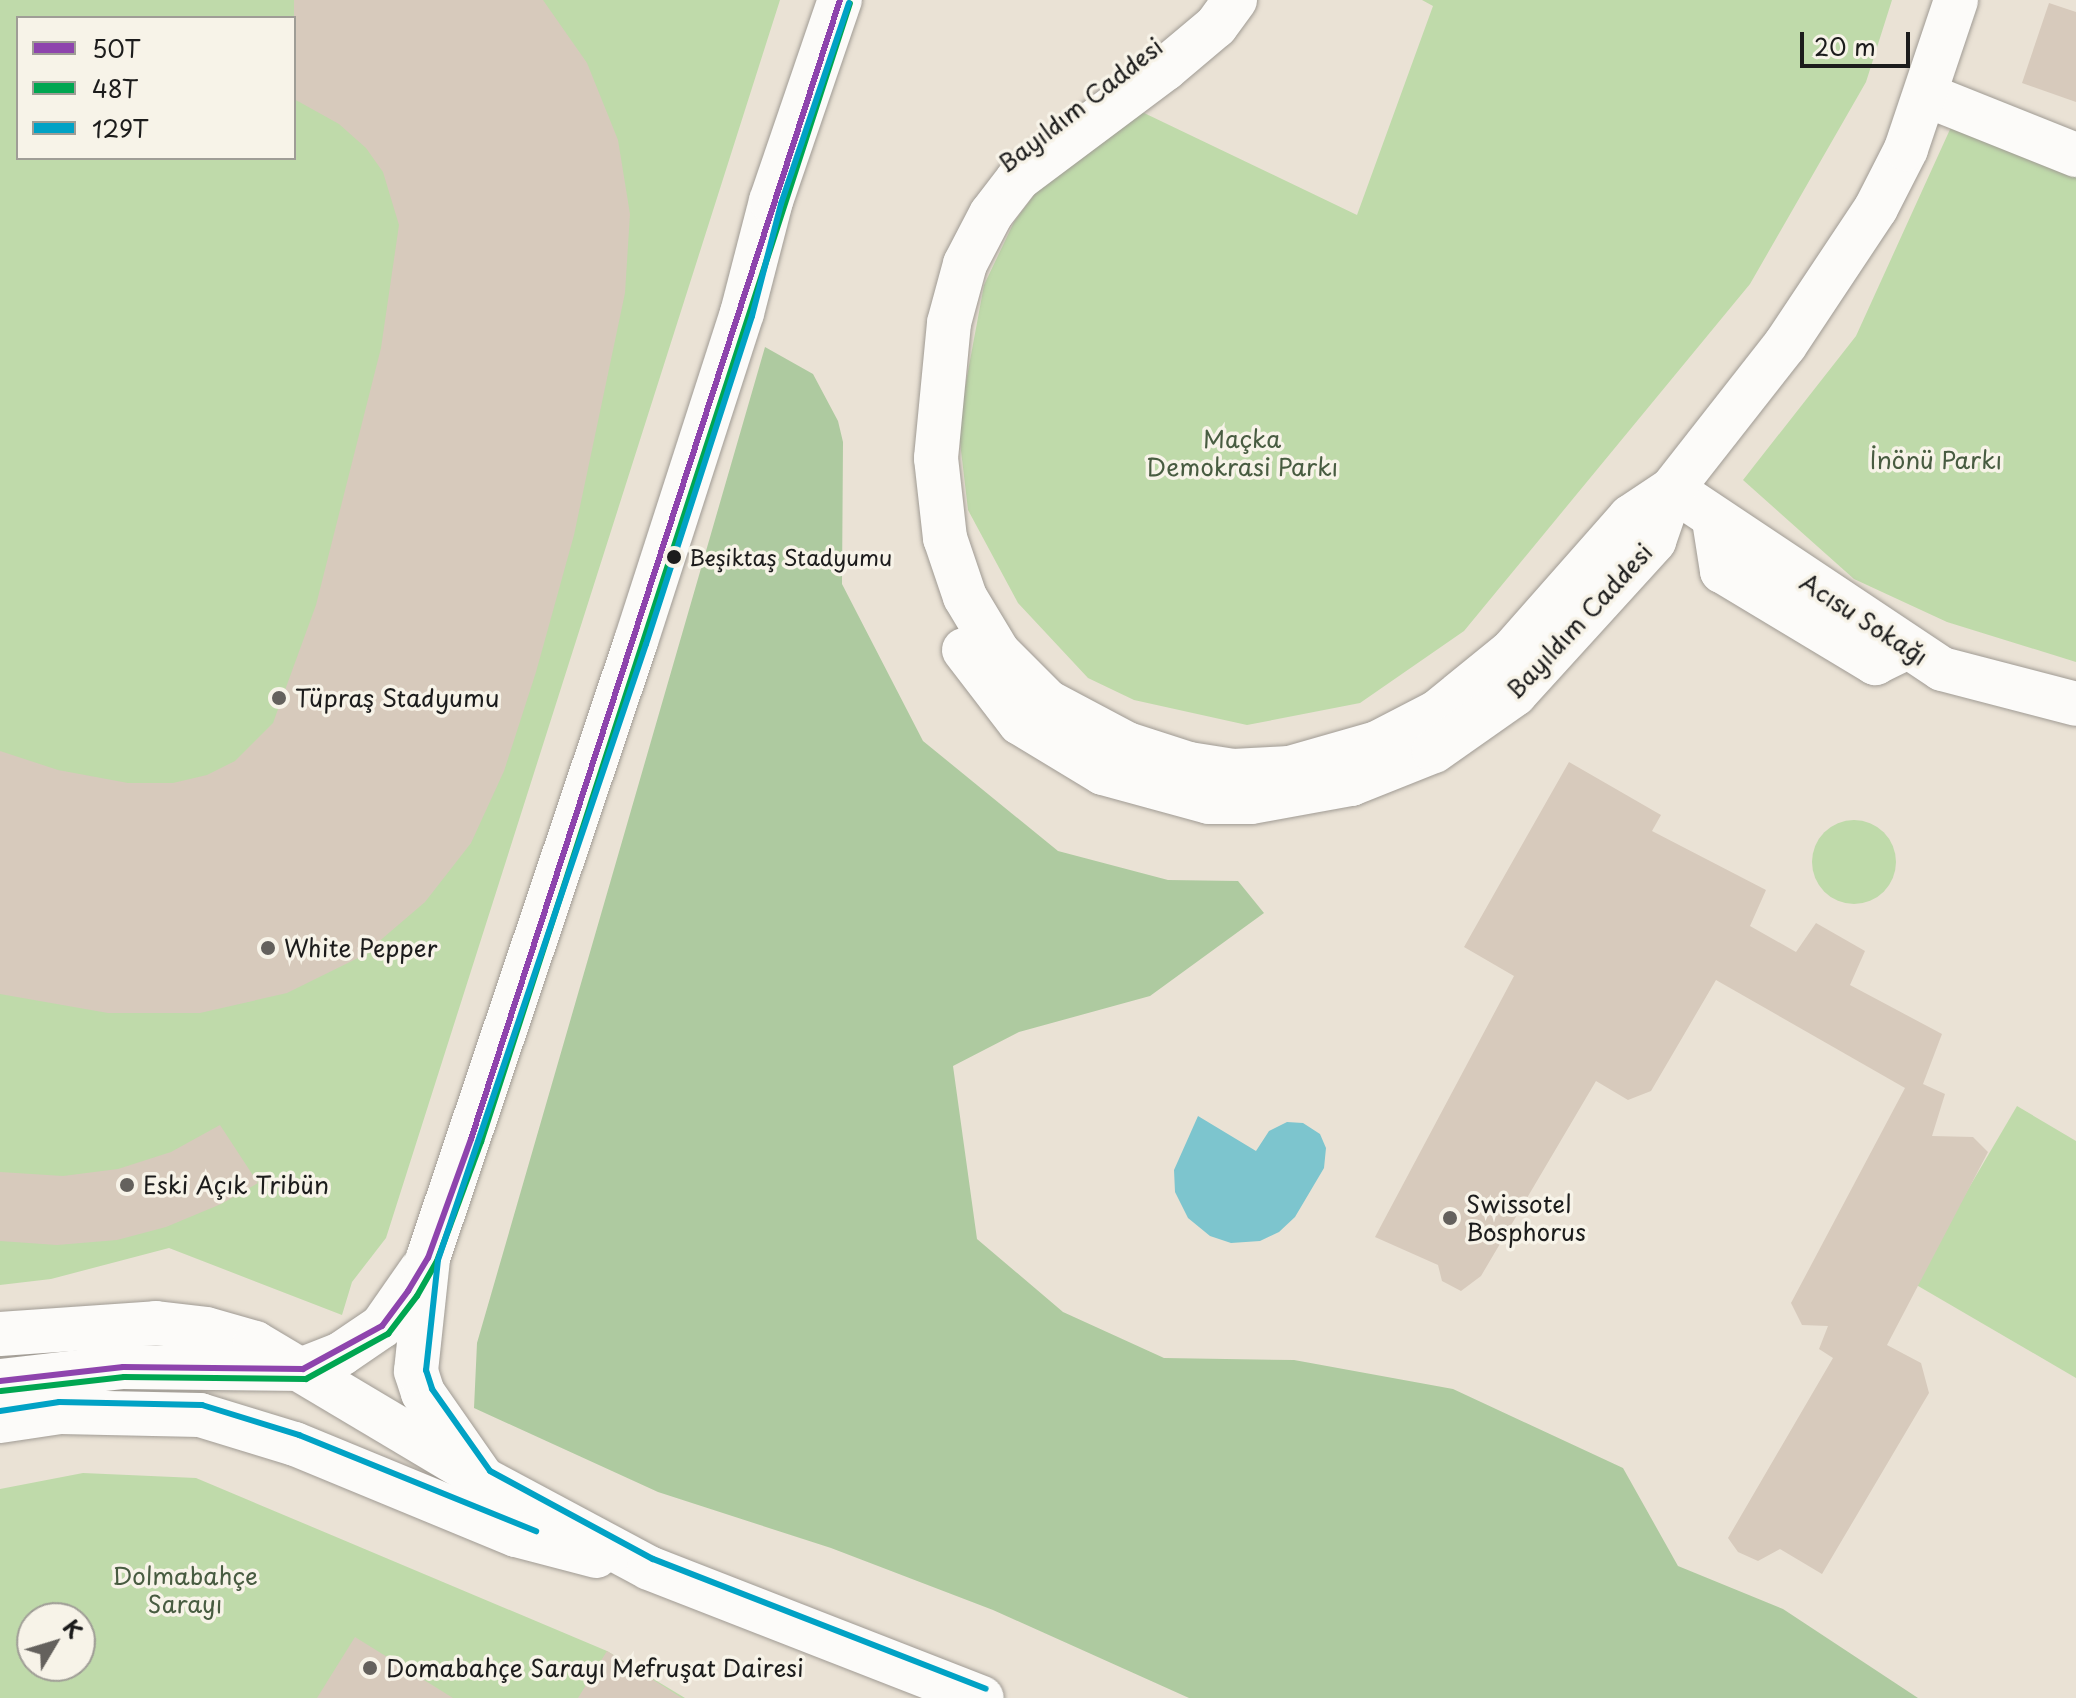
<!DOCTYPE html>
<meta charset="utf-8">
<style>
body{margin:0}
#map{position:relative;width:2076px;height:1698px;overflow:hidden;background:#eae2d5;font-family:"Playpen Sans",sans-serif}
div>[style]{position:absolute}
.green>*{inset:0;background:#bfdaaa}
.round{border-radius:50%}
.forest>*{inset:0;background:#aecaa0}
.water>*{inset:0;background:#7dc5ce}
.building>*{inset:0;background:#d7cabc}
.roads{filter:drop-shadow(0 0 2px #a09b94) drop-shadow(0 0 2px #a09b94)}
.minor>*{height:44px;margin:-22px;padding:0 22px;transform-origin:22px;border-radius:22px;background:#fcfbf9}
.major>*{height:44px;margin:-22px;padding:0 22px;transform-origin:22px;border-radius:22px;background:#fcfbf9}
.bus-1>*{height:6px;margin:-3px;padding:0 3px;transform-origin:3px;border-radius:3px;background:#8e44ad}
.bus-2>*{height:6px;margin:-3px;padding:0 3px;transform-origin:3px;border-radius:3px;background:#00a651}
.bus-3>*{height:6px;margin:-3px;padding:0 3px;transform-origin:3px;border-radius:3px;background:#01a2c5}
.dots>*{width:22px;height:22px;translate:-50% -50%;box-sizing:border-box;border:4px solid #f7f3e8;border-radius:50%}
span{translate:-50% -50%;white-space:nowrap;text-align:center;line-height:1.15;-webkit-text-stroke:7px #f7f3e8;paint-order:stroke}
.bus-label{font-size:22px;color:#1c1c1c}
.left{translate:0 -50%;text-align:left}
.street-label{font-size:24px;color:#1c1c1c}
.park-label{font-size:24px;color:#485c41}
.poi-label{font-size:24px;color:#1c1c1c}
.legend{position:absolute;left:16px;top:16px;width:280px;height:144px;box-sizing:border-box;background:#f7f3e8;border:2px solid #9f9d96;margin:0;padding:10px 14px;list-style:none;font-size:24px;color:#1c1c1c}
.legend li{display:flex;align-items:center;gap:16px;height:40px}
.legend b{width:40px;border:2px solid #9f9d96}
.north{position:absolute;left:16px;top:1602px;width:80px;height:80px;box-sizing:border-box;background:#f7f3e8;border:2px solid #9f9d96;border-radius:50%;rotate:52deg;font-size:22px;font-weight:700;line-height:32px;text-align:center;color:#1c1c1c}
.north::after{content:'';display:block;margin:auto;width:28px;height:36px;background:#64615d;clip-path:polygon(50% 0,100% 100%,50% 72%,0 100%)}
.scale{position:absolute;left:1800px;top:32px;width:110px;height:36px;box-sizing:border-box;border:4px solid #1c1c1c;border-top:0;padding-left:10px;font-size:24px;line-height:28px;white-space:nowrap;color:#1c1c1c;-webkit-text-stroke:6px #f7f3e8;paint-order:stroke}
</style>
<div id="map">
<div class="green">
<i style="clip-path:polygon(evenodd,0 0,780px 0,386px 1238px,352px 1282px,342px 1315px,169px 1248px,51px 1279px,0 1285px,0 0,18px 18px,294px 18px,294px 158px,18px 158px,18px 18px)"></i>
<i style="clip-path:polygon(1422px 0,1892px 0,1866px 82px,1750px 284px,1464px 631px,1360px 703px,1247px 725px,1134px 700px,1088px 678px,1018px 603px,968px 510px,958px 425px,984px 285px,1014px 222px,1052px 171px,1142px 112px,1357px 215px,1433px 6px)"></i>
<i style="clip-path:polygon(1952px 125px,2076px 174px,2076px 662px,1947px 622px,1854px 579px,1743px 480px,1856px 336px)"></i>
<i class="round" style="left:1812px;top:820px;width:84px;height:84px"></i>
<i style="clip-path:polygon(2017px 1106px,2076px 1141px,2076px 1378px,1913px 1283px)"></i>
<i style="clip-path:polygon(evenodd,83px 1473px,196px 1478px,607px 1651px,685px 1698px,0 1698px,0 1489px,83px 1473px,32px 1618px,80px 1618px,80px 1666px,32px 1666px,32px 1618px)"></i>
</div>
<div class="forest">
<i style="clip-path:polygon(765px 347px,813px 374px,838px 421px,843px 442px,842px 584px,923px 741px,1058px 851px,1168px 880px,1238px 881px,1264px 913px,1150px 996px,1019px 1032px,953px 1066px,977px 1239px,1063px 1312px,1164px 1358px,1294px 1360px,1453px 1389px,1623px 1468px,1678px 1566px,1783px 1609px,1918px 1698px,1189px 1698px,993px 1610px,831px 1548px,658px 1492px,474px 1408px,477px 1343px)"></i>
</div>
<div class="water">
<i style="clip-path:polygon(1198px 1116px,1256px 1151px,1269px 1131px,1287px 1122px,1303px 1123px,1320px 1134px,1326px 1148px,1324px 1168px,1295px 1217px,1279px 1232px,1260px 1241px,1231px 1243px,1210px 1236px,1188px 1218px,1175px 1192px,1174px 1170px)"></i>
</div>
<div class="building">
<i style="clip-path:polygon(294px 0,543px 0,587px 63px,618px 140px,630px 214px,625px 293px,574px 535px,536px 672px,504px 771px,471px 843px,425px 902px,362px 956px,287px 993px,200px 1013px,108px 1013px,0 994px,0 751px,58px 770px,128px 783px,173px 783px,207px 775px,235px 761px,273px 723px,316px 605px,381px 348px,399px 225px,383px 172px,366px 148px,339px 124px,294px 99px)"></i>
<i style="clip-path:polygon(2049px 3px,2076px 12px,2076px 102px,2022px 83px)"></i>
<i style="clip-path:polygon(1569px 762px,1661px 815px,1652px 831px,1766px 890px,1750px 926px,1796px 952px,1816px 923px,1865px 951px,1850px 985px,1942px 1034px,1923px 1084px,1945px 1094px,1932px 1136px,1973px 1137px,1988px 1152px,1887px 1345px,1921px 1363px,1929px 1393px,1822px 1574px,1780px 1549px,1758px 1561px,1738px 1552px,1728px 1538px,1833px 1358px,1819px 1349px,1828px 1326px,1802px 1325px,1791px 1303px,1905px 1088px,1716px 980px,1651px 1091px,1628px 1100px,1596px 1081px,1481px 1276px,1461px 1291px,1442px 1281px,1438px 1265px,1375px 1237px,1514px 976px,1464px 947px)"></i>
<i style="clip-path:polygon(220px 1125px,258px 1183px,221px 1204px,166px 1227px,117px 1240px,57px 1245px,0 1241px,0 1172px,63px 1176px,118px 1169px,171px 1152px)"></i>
<i style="clip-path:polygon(355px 1637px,453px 1698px,317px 1698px)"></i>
<i style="clip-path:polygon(607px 1651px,682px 1698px,578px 1698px)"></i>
</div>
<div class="roads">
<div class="minor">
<i style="left:1926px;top:95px;width:162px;rotate:21.8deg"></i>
<i style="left:1672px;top:489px;width:324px;rotate:33.7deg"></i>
<i style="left:1942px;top:669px;width:138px;rotate:14.6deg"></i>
<i style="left:1714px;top:520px;width:52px;rotate:81.1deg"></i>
<i style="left:1722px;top:571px;width:179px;rotate:31deg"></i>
<i style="left:1875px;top:663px;width:34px;rotate:-26deg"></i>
</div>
<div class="major">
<i style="left:1235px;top:0;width:32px;rotate:126deg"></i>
<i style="left:1216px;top:26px;width:67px;rotate:139.9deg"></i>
<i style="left:1165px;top:69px;width:184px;rotate:143.2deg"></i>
<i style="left:1018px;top:179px;width:44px;rotate:127.6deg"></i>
<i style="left:991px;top:214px;width:56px;rotate:117.5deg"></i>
<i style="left:965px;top:264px;width:61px;rotate:105.2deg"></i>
<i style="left:949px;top:323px;width:136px;rotate:95.5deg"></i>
<i style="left:936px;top:458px;width:81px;rotate:83.6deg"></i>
<i style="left:945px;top:538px;width:62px;rotate:71.3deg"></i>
<i style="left:965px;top:597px;width:64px;rotate:59deg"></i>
<i style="left:998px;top:652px;width:71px;rotate:45deg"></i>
<i style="left:1048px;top:702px;width:89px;rotate:28deg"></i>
<i style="left:1127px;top:744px;width:65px;rotate:17.9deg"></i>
<i style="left:1189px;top:764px;width:45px;rotate:9deg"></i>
<i style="left:1233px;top:771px;width:57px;rotate:-3deg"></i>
<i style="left:1290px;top:768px;width:91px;rotate:-16deg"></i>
<i style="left:1377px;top:743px;width:68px;rotate:-27.3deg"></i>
<i style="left:1437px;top:712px;width:97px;rotate:-39.1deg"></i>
<i style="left:1512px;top:651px;width:179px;rotate:-48.6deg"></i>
<i style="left:1630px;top:517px;width:50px;rotate:-33.7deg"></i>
<i style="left:1672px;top:489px;width:183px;rotate:-51.9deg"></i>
<i style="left:1785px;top:345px;width:164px;rotate:-56.4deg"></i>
<i style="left:1876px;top:208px;width:66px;rotate:-63deg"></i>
<i style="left:1906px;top:149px;width:157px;rotate:-71.4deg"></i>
<i style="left:964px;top:650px;width:92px;rotate:52.5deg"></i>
<i style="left:1020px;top:723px;width:97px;rotate:31.1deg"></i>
<i style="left:1103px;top:773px;width:110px;rotate:15.3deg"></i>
<i style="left:1209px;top:802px;width:42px"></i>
<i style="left:1251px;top:802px;width:102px;rotate:-10.2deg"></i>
<i style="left:1351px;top:784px;width:89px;rotate:-21.7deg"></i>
<i style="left:1434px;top:751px;width:99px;rotate:-35.1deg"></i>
<i style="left:1515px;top:694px;width:207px;rotate:-47.7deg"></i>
<i style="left:1654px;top:541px;width:55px;rotate:-70.9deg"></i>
<i style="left:0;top:1334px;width:156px;rotate:-4deg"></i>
<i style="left:156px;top:1323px;width:50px;rotate:6.8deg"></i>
<i style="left:206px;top:1329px;width:51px;rotate:15.9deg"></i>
<i style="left:255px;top:1343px;width:265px;rotate:30.8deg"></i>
<i style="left:483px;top:1479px;width:188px;rotate:28.2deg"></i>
<i style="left:649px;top:1568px;width:357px;rotate:21.3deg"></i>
<i style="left:0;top:1381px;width:124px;rotate:-6.5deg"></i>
<i style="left:123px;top:1367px;width:180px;rotate:0.6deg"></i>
<i style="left:303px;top:1369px;width:41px;rotate:-21.5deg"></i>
<i style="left:341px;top:1354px;width:50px;rotate:-34.3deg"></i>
<i style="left:382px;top:1326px;width:68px;rotate:-55.1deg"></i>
<i style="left:0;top:1421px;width:61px;rotate:-8.5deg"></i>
<i style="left:60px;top:1412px;width:140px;rotate:1.2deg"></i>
<i style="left:200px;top:1415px;width:99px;rotate:17deg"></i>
<i style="left:295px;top:1444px;width:239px;rotate:22.4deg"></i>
<i style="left:516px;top:1535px;width:83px;rotate:14.7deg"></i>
<i style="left:483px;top:1479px;width:105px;rotate:-124.9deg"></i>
<i style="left:423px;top:1393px;width:23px;rotate:-108deg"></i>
<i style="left:416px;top:1371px;width:114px;rotate:-83.9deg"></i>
<i style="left:428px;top:1258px;width:651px;rotate:-71.37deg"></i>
<i style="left:636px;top:641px;width:345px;rotate:-72.1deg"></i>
<i style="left:742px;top:313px;width:116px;rotate:-75.5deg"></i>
<i style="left:771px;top:201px;width:213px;rotate:-71.1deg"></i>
</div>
</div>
<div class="bus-1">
<i style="left:0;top:1381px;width:124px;rotate:-6.5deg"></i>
<i style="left:123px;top:1367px;width:180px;rotate:0.6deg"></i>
<i style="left:303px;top:1369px;width:90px;rotate:-28.6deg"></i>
<i style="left:382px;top:1326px;width:44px;rotate:-53.4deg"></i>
<i style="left:408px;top:1291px;width:39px;rotate:-59deg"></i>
<i style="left:428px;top:1258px;width:127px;rotate:-70.1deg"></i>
<i style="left:471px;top:1139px;width:1197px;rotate:-72.05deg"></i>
</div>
<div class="bus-2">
<i style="left:1px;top:1391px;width:124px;rotate:-6.5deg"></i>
<i style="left:124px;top:1377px;width:182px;rotate:0.6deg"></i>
<i style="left:306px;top:1379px;width:94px;rotate:-28.8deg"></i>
<i style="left:388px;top:1334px;width:48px;rotate:-52.7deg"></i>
<i style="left:417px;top:1296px;width:40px;rotate:-60.3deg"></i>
<i style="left:437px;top:1261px;width:127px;rotate:-69.7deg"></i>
<i style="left:481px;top:1142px;width:1197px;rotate:-72.05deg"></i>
</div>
<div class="bus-3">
<i style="left:849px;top:3px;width:212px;rotate:108.7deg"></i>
<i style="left:781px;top:204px;width:116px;rotate:104.5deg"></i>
<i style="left:752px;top:316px;width:345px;rotate:107.9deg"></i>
<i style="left:646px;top:644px;width:650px;rotate:108.66deg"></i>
<i style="left:438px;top:1260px;width:111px;rotate:96.2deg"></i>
<i style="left:426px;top:1370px;width:20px;rotate:72deg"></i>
<i style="left:432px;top:1389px;width:100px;rotate:54.7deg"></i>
<i style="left:490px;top:1471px;width:185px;rotate:28.4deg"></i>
<i style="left:653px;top:1559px;width:357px;rotate:21.3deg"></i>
<i style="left:0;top:1411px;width:60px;rotate:-8.7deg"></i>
<i style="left:59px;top:1402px;width:143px;rotate:1.2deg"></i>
<i style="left:202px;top:1405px;width:102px;rotate:17.2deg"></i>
<i style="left:299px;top:1435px;width:256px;rotate:22.1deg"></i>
</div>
<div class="dots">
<i style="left:674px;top:557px;background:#1c1c1c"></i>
<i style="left:279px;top:698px;background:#64615d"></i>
<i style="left:268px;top:948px;background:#64615d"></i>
<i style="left:127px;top:1185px;background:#64615d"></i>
<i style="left:1450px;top:1218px;background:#64615d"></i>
<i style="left:370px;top:1668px;background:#64615d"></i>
</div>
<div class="bus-label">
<span class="left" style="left:689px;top:557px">Beşiktaş Stadyumu</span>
</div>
<div class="street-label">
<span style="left:1080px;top:105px;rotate:-38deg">Bayıldım Caddesi</span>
<span style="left:1864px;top:619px;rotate:33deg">Acısu Sokağı</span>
<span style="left:1579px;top:621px;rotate:-47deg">Bayıldım Caddesi</span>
</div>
<div class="park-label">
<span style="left:1242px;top:453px">Maçka<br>Demokrasi Parkı</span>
<span style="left:1936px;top:460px">İnönü Parkı</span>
<span style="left:185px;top:1590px">Dolmabahçe<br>Sarayı</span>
</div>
<div class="poi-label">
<span class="left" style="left:295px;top:698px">Tüpraş Stadyumu</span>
<span class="left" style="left:284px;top:948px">White Pepper</span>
<span class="left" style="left:143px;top:1185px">Eski Açık Tribün</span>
<span class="left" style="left:1466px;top:1218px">Swissotel<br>Bosphorus</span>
<span class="left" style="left:386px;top:1668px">Domabahçe Sarayı Mefruşat Dairesi</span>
</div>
<ul class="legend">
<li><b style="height:10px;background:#8e44ad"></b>50T</li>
<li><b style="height:10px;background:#00a651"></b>48T</li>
<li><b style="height:10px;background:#01a2c5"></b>129T</li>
</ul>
<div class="north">K</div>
<div class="scale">20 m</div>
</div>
